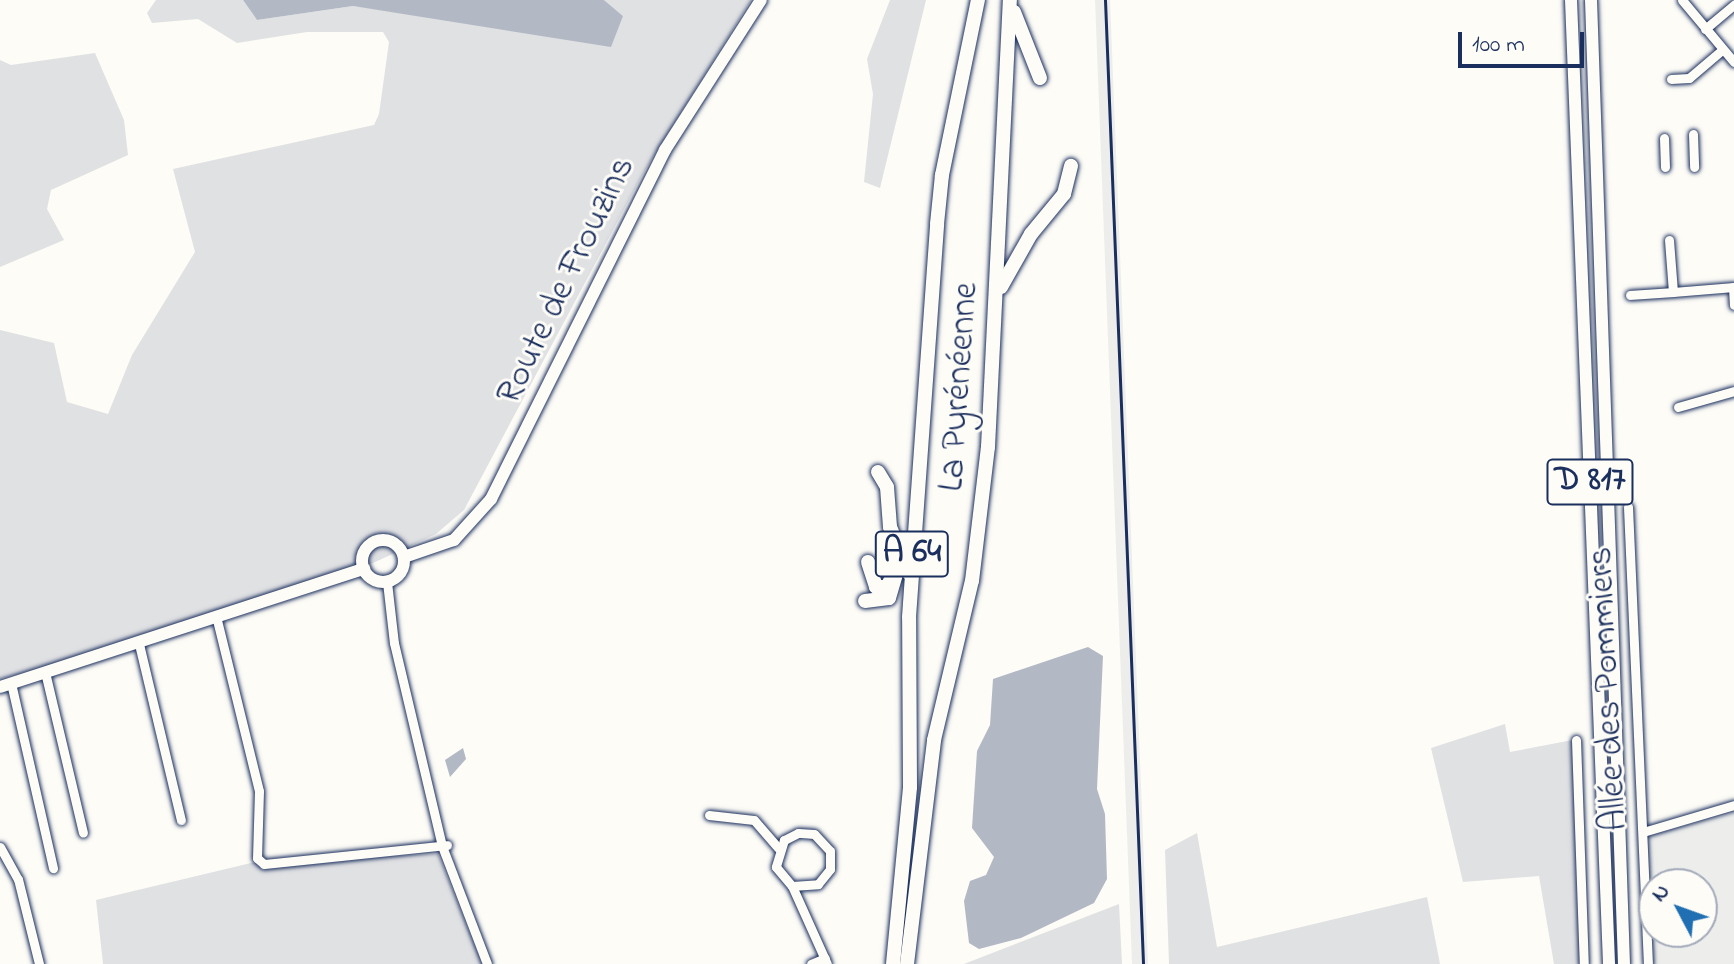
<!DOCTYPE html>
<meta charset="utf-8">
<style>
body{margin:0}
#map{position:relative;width:1734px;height:964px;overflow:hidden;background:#fdfcf7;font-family:"Indie Flower",sans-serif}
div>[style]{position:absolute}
.built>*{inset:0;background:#edeeec}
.green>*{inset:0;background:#e0e1e3}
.water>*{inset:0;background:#b3b8c5}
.roads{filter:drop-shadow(0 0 2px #1b2f5e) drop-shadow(0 0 2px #1b2f5e)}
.minor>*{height:9px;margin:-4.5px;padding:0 4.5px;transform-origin:4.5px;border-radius:4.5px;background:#fdfcf7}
.major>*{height:12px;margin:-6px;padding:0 6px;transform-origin:6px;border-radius:6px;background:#fdfcf7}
.major>.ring{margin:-6px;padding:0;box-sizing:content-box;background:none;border:12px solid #fdfcf7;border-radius:50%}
.highway>*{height:14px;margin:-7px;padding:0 7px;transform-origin:7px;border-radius:7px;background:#fdfcf7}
.rail>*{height:3px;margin:-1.5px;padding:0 1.5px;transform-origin:1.5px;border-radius:1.5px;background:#1b2f5e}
span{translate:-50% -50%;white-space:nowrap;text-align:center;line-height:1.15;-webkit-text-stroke:6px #fdfcf7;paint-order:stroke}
.shield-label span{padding:2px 6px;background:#fdfcf7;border:2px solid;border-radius:6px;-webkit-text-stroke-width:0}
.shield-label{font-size:34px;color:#1b2f5e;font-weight:700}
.street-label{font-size:36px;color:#1b2f5e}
.north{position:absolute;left:1638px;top:868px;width:80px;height:80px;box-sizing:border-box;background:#fdfcf7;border:2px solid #a3aaba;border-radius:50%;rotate:311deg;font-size:22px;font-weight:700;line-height:32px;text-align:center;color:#1b2f5e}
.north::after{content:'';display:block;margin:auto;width:28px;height:36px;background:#1f6fb2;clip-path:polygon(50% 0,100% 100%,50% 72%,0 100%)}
.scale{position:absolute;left:1458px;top:32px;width:126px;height:36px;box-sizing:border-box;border:4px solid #1b2f5e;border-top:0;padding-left:10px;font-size:24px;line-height:28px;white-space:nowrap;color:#1b2f5e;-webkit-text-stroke:6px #fdfcf7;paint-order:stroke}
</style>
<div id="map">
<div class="built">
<i style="clip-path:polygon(1095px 0,1110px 0,1148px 964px,1132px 964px)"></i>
<i style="clip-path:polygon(evenodd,1734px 813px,1734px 964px,1652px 964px,1647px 836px,1734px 813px,1654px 884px,1702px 884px,1702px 932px,1654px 932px,1654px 884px)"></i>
</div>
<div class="green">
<i style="clip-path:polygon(156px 0,243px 0,257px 20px,353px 6px,429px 16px,623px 16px,604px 0,751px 0,645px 170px,464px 510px,436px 534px,373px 563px,153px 637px,0 679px,0 330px,54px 343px,67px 402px,108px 414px,132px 355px,195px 252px,173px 169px,374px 125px,379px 114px,389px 42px,383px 32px,307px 32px,237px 43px,198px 19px,152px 23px,147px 13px)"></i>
<i style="clip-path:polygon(890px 0,926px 0,880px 188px,864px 182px,873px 94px,867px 59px)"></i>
<i style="clip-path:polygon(95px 53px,124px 120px,128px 155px,51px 190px,47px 209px,64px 240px,0 267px,0 60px,11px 65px)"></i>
<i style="clip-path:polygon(1505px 724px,1510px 752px,1578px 739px,1585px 964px,1554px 964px,1539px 876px,1463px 882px,1431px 748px)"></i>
<i style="clip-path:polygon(1197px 833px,1217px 947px,1427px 897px,1440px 964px,1169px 964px,1165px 850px)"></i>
<i style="clip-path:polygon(438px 854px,482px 964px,103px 964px,96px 900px,251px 863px)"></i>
<i style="clip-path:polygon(1119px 904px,1122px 964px,964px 964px)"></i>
</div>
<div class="water">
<i style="clip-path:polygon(243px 0,604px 0,623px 16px,611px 47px,353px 6px,257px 20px)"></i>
<i style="clip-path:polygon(1088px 647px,1103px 656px,1097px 789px,1105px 814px,1107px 879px,1094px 903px,1021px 938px,979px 949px,969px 943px,964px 901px,970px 881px,986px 875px,994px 857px,972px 828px,977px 751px,990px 725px,993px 679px)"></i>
<i style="clip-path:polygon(463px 748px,466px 759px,450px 777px,445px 760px)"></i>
</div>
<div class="roads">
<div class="minor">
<i style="left:1682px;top:0;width:81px;rotate:50deg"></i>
<i style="left:1705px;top:29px;width:38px;rotate:-40deg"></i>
<i style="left:1671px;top:79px;width:18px;rotate:-3deg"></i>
<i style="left:1689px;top:78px;width:43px;rotate:-40.3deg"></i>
<i style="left:1693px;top:134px;width:33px;rotate:88deg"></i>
<i style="left:1664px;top:138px;width:29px;rotate:88deg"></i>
<i style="left:1669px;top:240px;width:52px;rotate:85.6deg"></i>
<i style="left:1673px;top:292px;width:61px;rotate:-4.7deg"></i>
<i style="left:1733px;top:287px;width:18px;rotate:87deg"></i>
<i style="left:1630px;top:295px;width:43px;rotate:-4deg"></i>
<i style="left:1678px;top:407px;width:58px;rotate:-15.9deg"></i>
<i style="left:1628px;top:507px;width:457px;rotate:87.5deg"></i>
<i style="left:387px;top:582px;width:61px;rotate:83.5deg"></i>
<i style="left:394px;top:643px;width:209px;rotate:76.7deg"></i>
<i style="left:442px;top:846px;width:126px;rotate:69.1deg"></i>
<i style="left:217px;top:620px;width:176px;rotate:76.2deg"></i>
<i style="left:259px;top:791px;width:67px;rotate:91.7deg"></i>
<i style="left:257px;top:858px;width:9px;rotate:41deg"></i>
<i style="left:264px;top:864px;width:184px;rotate:-5.9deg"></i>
<i style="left:139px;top:644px;width:181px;rotate:76.6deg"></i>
<i style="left:45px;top:672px;width:165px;rotate:76.7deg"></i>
<i style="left:11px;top:683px;width:190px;rotate:77.2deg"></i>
<i style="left:1576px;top:740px;width:224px;rotate:88deg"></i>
<i style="left:709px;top:815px;width:45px;rotate:6.3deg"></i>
<i style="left:754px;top:820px;width:37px;rotate:49deg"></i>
<i style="left:1643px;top:832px;width:95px;rotate:-16.5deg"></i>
<i style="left:0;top:847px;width:37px;rotate:61deg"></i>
<i style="left:18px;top:879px;width:88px;rotate:76.1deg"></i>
<i style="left:792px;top:886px;width:26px;rotate:-4deg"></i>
<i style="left:818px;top:884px;width:19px;rotate:-51deg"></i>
<i style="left:830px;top:869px;width:18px;rotate:-90deg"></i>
<i style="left:830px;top:851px;width:23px;rotate:-133deg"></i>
<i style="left:814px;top:834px;width:16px;rotate:-176deg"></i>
<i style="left:798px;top:833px;width:16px;rotate:153deg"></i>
<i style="left:784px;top:840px;width:28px;rotate:107deg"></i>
<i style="left:776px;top:867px;width:25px;rotate:50deg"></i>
<i style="left:792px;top:886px;width:85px;rotate:65.8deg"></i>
<i style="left:811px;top:964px;width:15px;rotate:-23deg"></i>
</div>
<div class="major">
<i style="left:1571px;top:0;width:965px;rotate:87.74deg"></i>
<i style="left:1591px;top:0;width:965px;rotate:88.04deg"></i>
<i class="ring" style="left:362px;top:540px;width:30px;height:30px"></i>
<i style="left:404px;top:557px;width:53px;rotate:-18.8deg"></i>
<i style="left:454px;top:540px;width:55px;rotate:-47.9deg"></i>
<i style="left:491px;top:499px;width:390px;rotate:-63.5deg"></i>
<i style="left:665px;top:150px;width:178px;rotate:-57.4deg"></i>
<i style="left:0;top:687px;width:383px;rotate:-18deg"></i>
</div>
<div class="highway">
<i style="left:1014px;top:12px;width:71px;rotate:68.5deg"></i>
<i style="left:1001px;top:287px;width:61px;rotate:-60.5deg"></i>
<i style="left:1031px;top:234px;width:52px;rotate:-50.5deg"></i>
<i style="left:1064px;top:194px;width:29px;rotate:-76deg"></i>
<i style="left:878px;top:472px;width:17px;rotate:59deg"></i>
<i style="left:887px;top:487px;width:40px;rotate:85.7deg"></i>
<i style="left:890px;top:527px;width:50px;rotate:67.6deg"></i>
<i style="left:868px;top:562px;width:26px;rotate:72deg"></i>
<i style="left:876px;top:587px;width:11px"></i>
<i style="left:887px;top:587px;width:13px;rotate:-63deg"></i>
<i style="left:865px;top:601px;width:24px;rotate:-7deg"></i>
<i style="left:889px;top:598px;width:50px;rotate:-73.7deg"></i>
<i style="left:893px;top:964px;width:178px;rotate:-84.5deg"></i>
<i style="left:910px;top:787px;width:170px;rotate:-90.3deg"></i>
<i style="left:909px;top:617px;width:394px;rotate:-85.9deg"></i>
<i style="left:937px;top:224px;width:49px;rotate:-84.2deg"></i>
<i style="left:942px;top:175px;width:179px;rotate:-78.4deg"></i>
<i style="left:907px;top:964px;width:226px;rotate:-83.1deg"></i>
<i style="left:934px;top:740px;width:163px;rotate:-76.6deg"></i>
<i style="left:972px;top:581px;width:135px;rotate:-83.2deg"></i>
<i style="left:988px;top:447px;width:448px;rotate:-87.2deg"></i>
</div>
</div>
<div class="rail">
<i style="left:1105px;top:0;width:965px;rotate:87.74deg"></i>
</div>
<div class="shield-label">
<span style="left:1590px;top:482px">D 817</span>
<span style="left:912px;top:554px">A 64</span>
</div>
<div class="street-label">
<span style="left:567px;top:281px;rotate:-64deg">Route de Frouzins</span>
<span style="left:960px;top:387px;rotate:-86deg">La Pyrénéenne</span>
<span style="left:1609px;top:689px;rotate:-93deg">Allée des Pommiers</span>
</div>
<div class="north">N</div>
<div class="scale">100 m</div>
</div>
